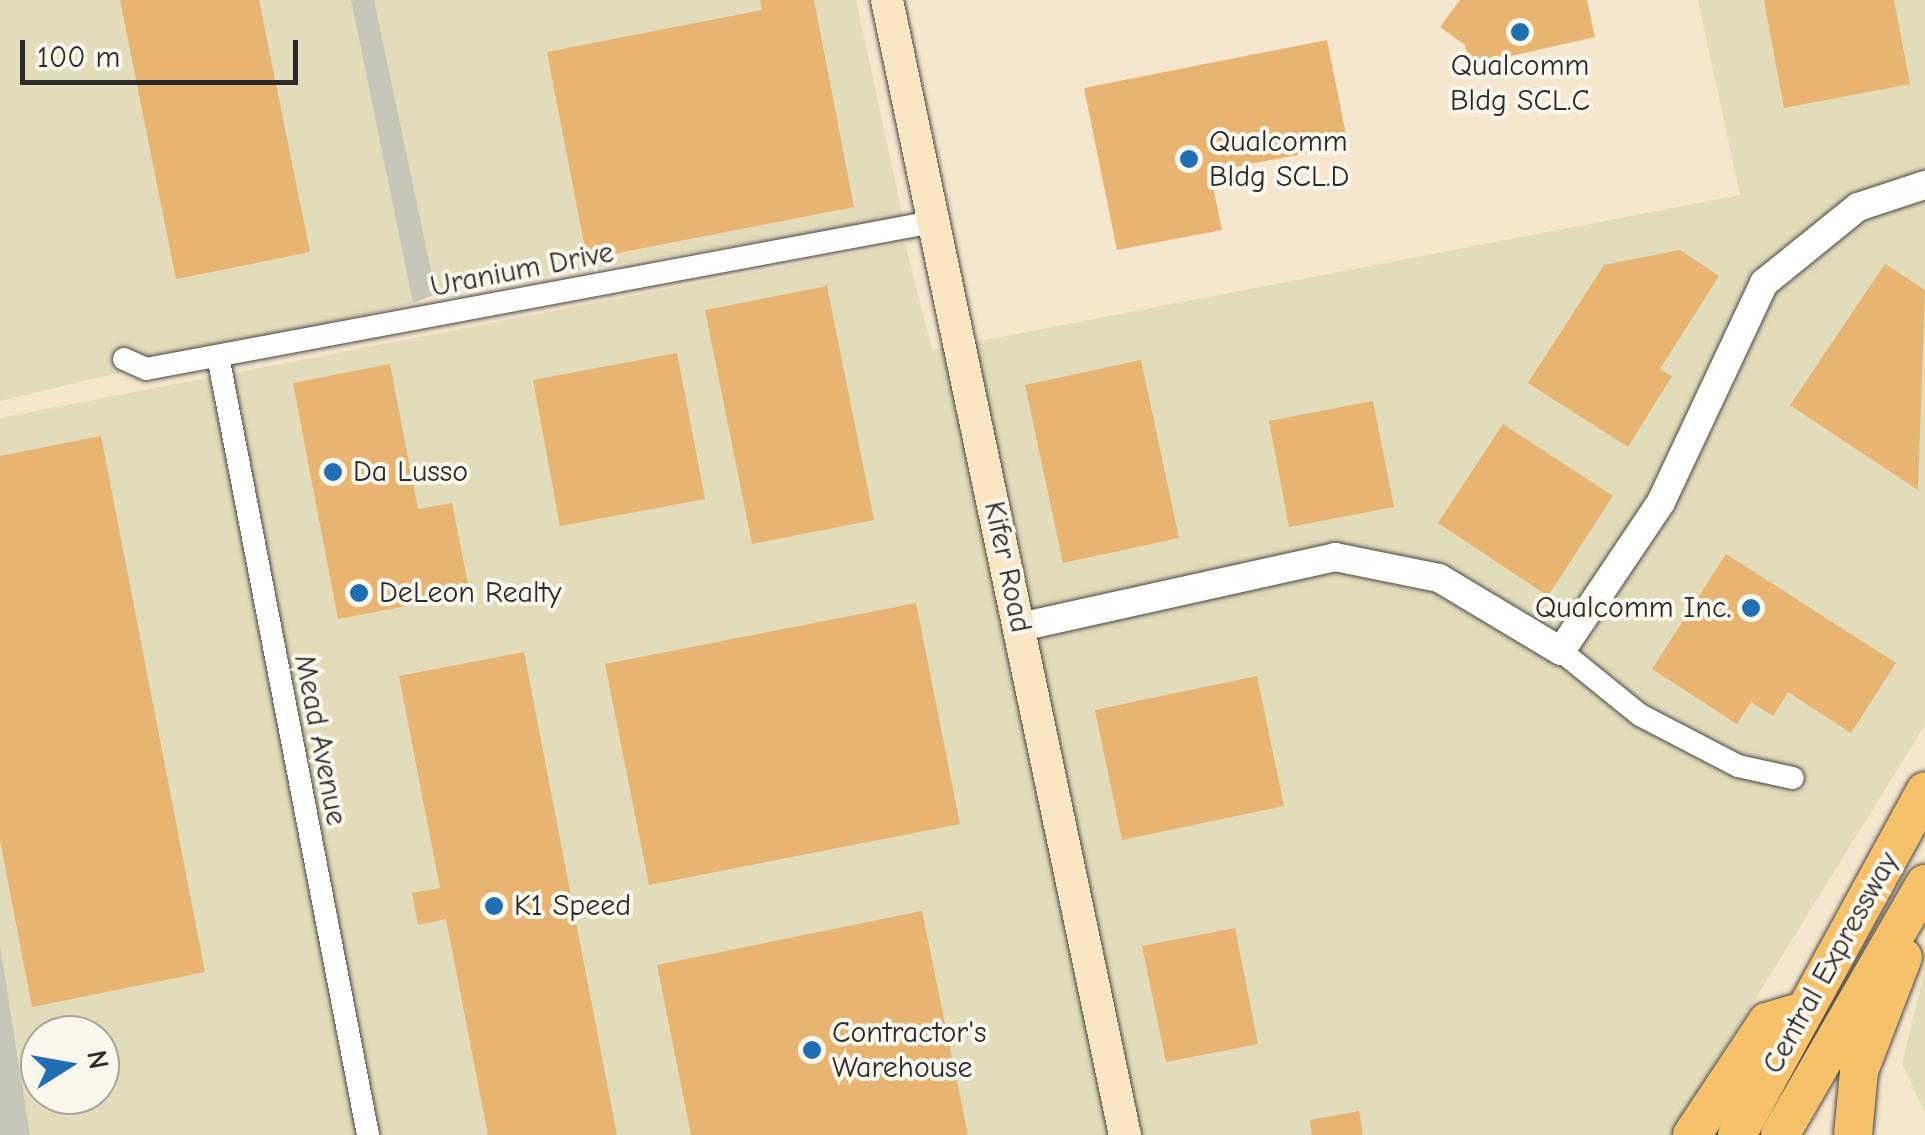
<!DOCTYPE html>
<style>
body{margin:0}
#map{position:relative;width:1925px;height:1135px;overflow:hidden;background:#f5e6ce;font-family:"Comic Neue",sans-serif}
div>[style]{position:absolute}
.built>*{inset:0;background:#e2dcba}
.industrial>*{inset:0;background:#c5c5b8}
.building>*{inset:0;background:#e7b472}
.roads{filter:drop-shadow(0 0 2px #494743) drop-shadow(0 0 2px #494743)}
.minor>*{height:22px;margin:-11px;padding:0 11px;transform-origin:11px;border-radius:11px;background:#fff}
.tertiary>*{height:28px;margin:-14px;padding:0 14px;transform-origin:14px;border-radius:14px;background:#fff}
.secondary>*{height:32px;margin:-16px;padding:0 16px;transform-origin:16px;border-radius:16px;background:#fbe6c4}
.trunk>*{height:38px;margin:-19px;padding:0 19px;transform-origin:19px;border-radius:19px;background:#f5c16b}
.dots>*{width:28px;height:28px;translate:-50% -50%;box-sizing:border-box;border:5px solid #fbf7ec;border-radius:50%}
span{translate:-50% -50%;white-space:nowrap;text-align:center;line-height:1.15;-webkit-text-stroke:8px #fbf7ec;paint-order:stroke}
.poi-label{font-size:30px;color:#2b2b2b}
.left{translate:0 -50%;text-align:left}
.right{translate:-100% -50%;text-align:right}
.street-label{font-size:30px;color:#2b2b2b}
.north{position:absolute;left:20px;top:1015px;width:100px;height:100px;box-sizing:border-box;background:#fbf7ec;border:2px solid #a8a59f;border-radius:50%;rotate:79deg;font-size:28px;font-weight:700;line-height:40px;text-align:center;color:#2b2b2b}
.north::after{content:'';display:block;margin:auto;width:35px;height:45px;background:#1f6fb2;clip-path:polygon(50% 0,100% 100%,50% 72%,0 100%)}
.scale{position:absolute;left:20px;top:40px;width:278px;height:45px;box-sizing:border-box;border:5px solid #2b2b2b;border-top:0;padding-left:12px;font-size:30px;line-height:35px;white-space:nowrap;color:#2b2b2b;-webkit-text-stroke:8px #fbf7ec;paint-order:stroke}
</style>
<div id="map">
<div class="built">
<i style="clip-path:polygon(0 0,351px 0,413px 303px,0 401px)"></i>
<i style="clip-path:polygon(374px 0,856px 0,903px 218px,436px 294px)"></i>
<i style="clip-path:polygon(evenodd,1698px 0,1925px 0,1925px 725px,1671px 1135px,30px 1135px,0 945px,0 418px,905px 243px,932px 350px,1740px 195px,1698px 0,40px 1035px,100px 1035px,100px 1095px,40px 1095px,40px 1035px)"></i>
<i style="clip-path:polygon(1925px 969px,1925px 1112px,1902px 1064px)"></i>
</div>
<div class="industrial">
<i style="clip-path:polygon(351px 0,374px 0,436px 294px,413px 303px)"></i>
<i style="clip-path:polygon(0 945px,30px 1135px,0 1135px)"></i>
</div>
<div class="building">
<i style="clip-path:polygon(120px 0,259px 0,310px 252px,176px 279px)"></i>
<i style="clip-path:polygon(760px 0,814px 0,854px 207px,587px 259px,547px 52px,762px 10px)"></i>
<i style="clip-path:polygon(1460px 0,1587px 0,1595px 37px,1470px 65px,1465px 45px,1440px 27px)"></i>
<i style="clip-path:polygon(1764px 0,1894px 0,1910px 84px,1784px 108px)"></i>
<i style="clip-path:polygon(1327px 40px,1348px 145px,1210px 172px,1222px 230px,1117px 250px,1084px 88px)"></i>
<i style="clip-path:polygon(1680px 250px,1719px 276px,1660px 369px,1672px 376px,1628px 447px,1528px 383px,1604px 265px)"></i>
<i style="clip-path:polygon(1885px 264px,1925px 290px,1918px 490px,1790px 405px)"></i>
<i style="clip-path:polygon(827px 286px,874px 520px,752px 544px,705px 310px)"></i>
<i style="clip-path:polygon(677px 353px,705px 499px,560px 526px,533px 380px)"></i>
<i style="clip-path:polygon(1141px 360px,1179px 538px,1063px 563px,1025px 385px)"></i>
<i style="clip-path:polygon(390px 364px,418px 509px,452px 503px,470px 594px,338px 619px,293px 383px)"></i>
<i style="clip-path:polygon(1373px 401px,1394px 507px,1289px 527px,1269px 421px)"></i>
<i style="clip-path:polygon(1503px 424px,1613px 496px,1548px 596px,1438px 523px)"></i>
<i style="clip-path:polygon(101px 436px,205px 972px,32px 1007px,0 840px,0 456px)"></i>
<i style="clip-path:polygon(1726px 554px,1896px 663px,1851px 733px,1788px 692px,1773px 716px,1751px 702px,1737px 724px,1652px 669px)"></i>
<i style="clip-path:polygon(916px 603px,960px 824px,649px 885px,605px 664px)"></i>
<i style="clip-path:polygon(524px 652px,617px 1135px,488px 1135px,446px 919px,418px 925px,412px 893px,440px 888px,399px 676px)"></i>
<i style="clip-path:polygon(1257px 676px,1284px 806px,1122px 840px,1095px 710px)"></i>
<i style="clip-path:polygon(922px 911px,968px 1135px,691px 1135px,657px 965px)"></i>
<i style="clip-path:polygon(1235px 928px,1258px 1044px,1166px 1062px,1142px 946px)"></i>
<i style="clip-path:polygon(1359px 1111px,1363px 1135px,1312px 1135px,1310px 1120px)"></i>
</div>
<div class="roads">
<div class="minor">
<i style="left:218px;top:356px;width:793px;rotate:79.1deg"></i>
<i style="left:124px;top:359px;width:24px;rotate:24deg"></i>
<i style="left:146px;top:369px;width:801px;rotate:-10.58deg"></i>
<i style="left:1561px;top:651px;width:102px;rotate:39deg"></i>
<i style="left:1640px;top:715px;width:110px;rotate:27.5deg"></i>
<i style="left:1738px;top:766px;width:56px;rotate:12.3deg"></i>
</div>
<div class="tertiary">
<i style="left:1020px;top:627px;width:323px;rotate:-12.5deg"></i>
<i style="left:1335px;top:557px;width:106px;rotate:11.4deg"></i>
<i style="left:1439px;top:578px;width:142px;rotate:30.9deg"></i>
<i style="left:1561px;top:651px;width:179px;rotate:-56.1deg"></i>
<i style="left:1661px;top:502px;width:242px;rotate:-64.8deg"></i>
<i style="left:1764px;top:283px;width:121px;rotate:-39deg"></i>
<i style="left:1858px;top:207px;width:71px;rotate:-18.2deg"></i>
</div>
<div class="secondary">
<i style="left:887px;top:0;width:1160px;rotate:78.16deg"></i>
</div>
<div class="trunk">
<i style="left:1692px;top:1135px;width:136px;rotate:-56.4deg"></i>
<i style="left:1767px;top:1022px;width:34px;rotate:-17deg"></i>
<i style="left:1737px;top:1135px;width:392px;rotate:-61.3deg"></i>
<i style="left:1780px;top:1135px;width:290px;rotate:-60deg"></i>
<i style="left:1853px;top:1135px;width:64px;rotate:-84.6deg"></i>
<i style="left:1859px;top:1071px;width:122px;rotate:-68.9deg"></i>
</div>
</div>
<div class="dots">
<i style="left:1520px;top:32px;background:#1f6fb2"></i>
<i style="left:1189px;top:159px;background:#1f6fb2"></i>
<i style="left:333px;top:472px;background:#1f6fb2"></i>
<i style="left:359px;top:593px;background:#1f6fb2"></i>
<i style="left:1751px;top:608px;background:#1f6fb2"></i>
<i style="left:494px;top:906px;background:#1f6fb2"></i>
<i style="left:812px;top:1050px;background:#1f6fb2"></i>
</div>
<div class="poi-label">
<span style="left:1520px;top:83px">Qualcomm<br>Bldg SCL.C</span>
<span class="left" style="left:1209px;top:159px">Qualcomm<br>Bldg SCL.D</span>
<span class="left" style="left:353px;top:472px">Da Lusso</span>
<span class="left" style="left:379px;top:593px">DeLeon Realty</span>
<span class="right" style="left:1731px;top:608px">Qualcomm Inc.</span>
<span class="left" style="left:514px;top:906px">K1 Speed</span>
<span class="left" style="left:832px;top:1050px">Contractor's<br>Warehouse</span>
</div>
<div class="street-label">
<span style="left:522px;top:270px;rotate:-11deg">Uranium Drive</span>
<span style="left:1007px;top:567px;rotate:78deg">Kifer Road</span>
<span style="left:320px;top:740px;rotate:79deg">Mead Avenue</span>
<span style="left:1831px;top:963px;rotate:-61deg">Central Expressway</span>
</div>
<div class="north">N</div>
<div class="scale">100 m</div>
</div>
